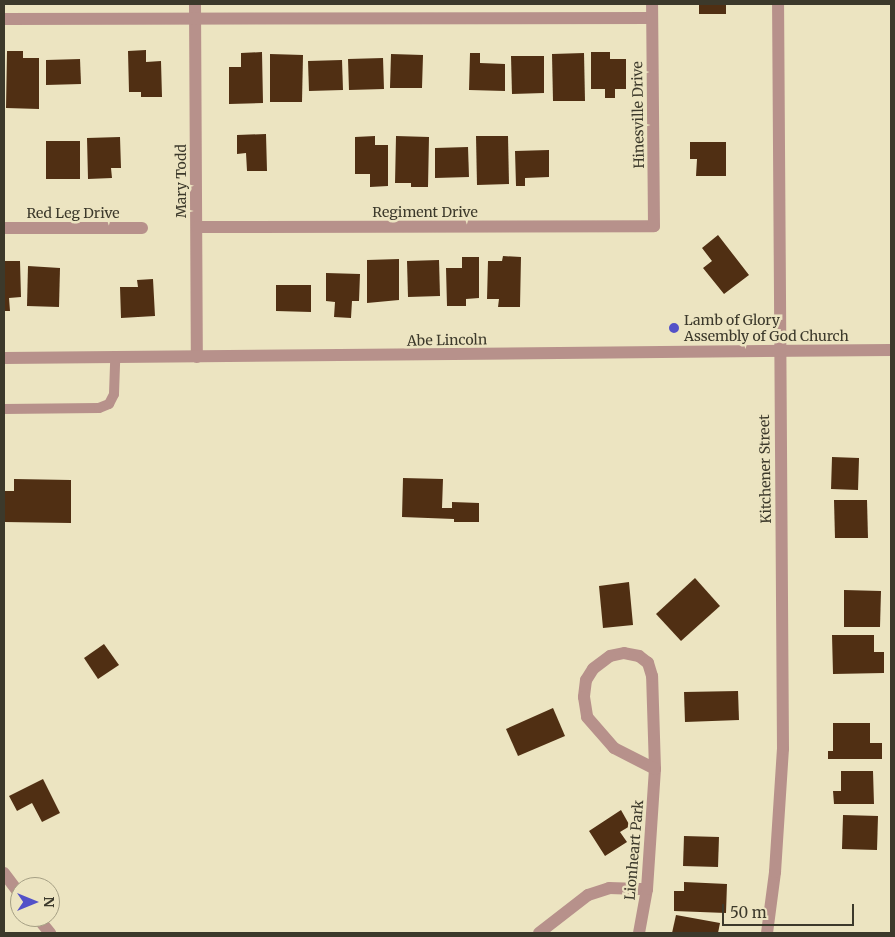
<!DOCTYPE html>
<style>
body{margin:0}
#map{position:relative;width:895px;height:937px;overflow:hidden;background:#ece4c1;font-family:Merriweather,serif}
div>[style]{position:absolute}
.building>*{inset:0;background:#502f13}
.service>*{height:10px;margin:-5px;padding:0 5px;transform-origin:5px;border-radius:5px;background:#b7918b}
.minor>*{height:12px;margin:-6px;padding:0 6px;transform-origin:6px;border-radius:6px;background:#b7918b}
.tertiary>*{height:12px;margin:-6px;padding:0 6px;transform-origin:6px;border-radius:6px;background:#b7918b}
.dots>*{width:14px;height:14px;translate:-50% -50%;box-sizing:border-box;border:2px solid #ece4c1;border-radius:50%}
span{translate:-50% -50%;white-space:nowrap;text-align:center;line-height:1.15;-webkit-text-stroke:5px #ece4c1;paint-order:stroke}
.street-label{font-size:14px;color:#3c392b}
.poi-label{font-size:14px;color:#3c392b}
.left{translate:0 -50%;text-align:left}
.frame{position:absolute;inset:0;border:5px solid #3c392b;pointer-events:none}
.north{position:absolute;left:10px;top:877px;width:50px;height:50px;box-sizing:border-box;background:#ece4c1;border:1px solid #a6a085;border-radius:50%;rotate:90deg;font-size:14px;font-weight:700;line-height:20px;text-align:center;color:#3c392b}
.north::after{content:'';display:block;margin:auto;width:18px;height:22px;background:#5351c8;clip-path:polygon(50% 0,100% 100%,50% 72%,0 100%)}
.scale{position:absolute;left:722px;top:904px;width:132px;height:22px;box-sizing:border-box;border:2px solid #3c392b;border-top:0;padding-left:6px;font-size:15px;line-height:18px;white-space:nowrap;color:#3c392b;-webkit-text-stroke:4px #ece4c1;paint-order:stroke}
</style>
<div id="map">
<div class="building">
<i style="clip-path:polygon(699px 4px,726px 4px,726px 14px,699px 14px)"></i>
<i style="clip-path:polygon(146px 50px,146px 62px,161px 61px,162px 97px,141px 97px,141px 92px,129px 92px,128px 51px)"></i>
<i style="clip-path:polygon(7px 51px,23px 51px,23px 58px,39px 58px,39px 109px,6px 108px)"></i>
<i style="clip-path:polygon(262px 52px,263px 103px,229px 104px,229px 67px,241px 67px,241px 53px)"></i>
<i style="clip-path:polygon(591px 52px,610px 52px,610px 59px,626px 59px,626px 89px,615px 89px,615px 98px,605px 98px,605px 89px,591px 89px)"></i>
<i style="clip-path:polygon(470px 53px,480px 53px,480px 63px,505px 64px,505px 91px,469px 90px)"></i>
<i style="clip-path:polygon(584px 53px,585px 101px,553px 101px,552px 54px)"></i>
<i style="clip-path:polygon(270px 54px,303px 55px,302px 102px,270px 102px)"></i>
<i style="clip-path:polygon(391px 54px,423px 55px,422px 88px,390px 88px)"></i>
<i style="clip-path:polygon(511px 56px,544px 56px,544px 93px,512px 94px)"></i>
<i style="clip-path:polygon(383px 58px,384px 89px,349px 90px,348px 59px)"></i>
<i style="clip-path:polygon(80px 59px,81px 84px,46px 85px,46px 60px)"></i>
<i style="clip-path:polygon(342px 60px,343px 90px,309px 91px,308px 61px)"></i>
<i style="clip-path:polygon(266px 134px,267px 171px,247px 171px,246px 153px,237px 154px,237px 135px)"></i>
<i style="clip-path:polygon(375px 136px,375px 145px,388px 145px,388px 186px,370px 187px,370px 174px,355px 174px,355px 137px)"></i>
<i style="clip-path:polygon(396px 136px,429px 137px,428px 187px,411px 187px,411px 183px,395px 183px)"></i>
<i style="clip-path:polygon(476px 136px,508px 136px,509px 184px,477px 185px)"></i>
<i style="clip-path:polygon(120px 137px,121px 168px,111px 168px,112px 178px,88px 179px,87px 138px)"></i>
<i style="clip-path:polygon(46px 141px,80px 141px,80px 179px,46px 179px)"></i>
<i style="clip-path:polygon(690px 142px,726px 142px,726px 176px,696px 176px,697px 159px,690px 159px)"></i>
<i style="clip-path:polygon(468px 147px,469px 177px,435px 178px,435px 148px)"></i>
<i style="clip-path:polygon(549px 150px,549px 177px,525px 178px,525px 186px,516px 186px,515px 151px)"></i>
<i style="clip-path:polygon(718px 235px,749px 275px,724px 294px,703px 268px,712px 261px,702px 248px)"></i>
<i style="clip-path:polygon(503px 256px,521px 257px,520px 307px,498px 307px,499px 299px,487px 299px,488px 261px,502px 261px)"></i>
<i style="clip-path:polygon(462px 257px,479px 257px,479px 298px,466px 299px,466px 306px,447px 306px,446px 268px,462px 268px)"></i>
<i style="clip-path:polygon(399px 259px,399px 300px,367px 303px,367px 260px)"></i>
<i style="clip-path:polygon(439px 260px,440px 296px,408px 297px,407px 261px)"></i>
<i style="clip-path:polygon(4px 261px,20px 261px,21px 297px,9px 298px,10px 311px,4px 311px)"></i>
<i style="clip-path:polygon(28px 266px,60px 268px,59px 307px,27px 306px)"></i>
<i style="clip-path:polygon(326px 273px,360px 274px,359px 301px,352px 301px,351px 318px,334px 317px,335px 302px,326px 301px)"></i>
<i style="clip-path:polygon(153px 279px,155px 316px,121px 318px,120px 287px,138px 287px,137px 280px)"></i>
<i style="clip-path:polygon(276px 285px,311px 285px,311px 312px,276px 311px)"></i>
<i style="clip-path:polygon(832px 457px,859px 458px,858px 490px,831px 489px)"></i>
<i style="clip-path:polygon(403px 478px,443px 479px,442px 508px,452px 508px,452px 502px,479px 503px,479px 522px,454px 522px,454px 519px,402px 517px)"></i>
<i style="clip-path:polygon(14px 479px,71px 480px,71px 523px,4px 522px,4px 491px,14px 491px)"></i>
<i style="clip-path:polygon(834px 500px,867px 500px,868px 538px,835px 538px)"></i>
<i style="clip-path:polygon(695px 578px,720px 606px,681px 641px,656px 614px)"></i>
<i style="clip-path:polygon(629px 582px,633px 625px,603px 628px,599px 586px)"></i>
<i style="clip-path:polygon(844px 590px,881px 591px,880px 627px,844px 627px)"></i>
<i style="clip-path:polygon(832px 635px,874px 635px,874px 652px,884px 652px,884px 673px,833px 674px)"></i>
<i style="clip-path:polygon(104px 644px,119px 665px,98px 679px,84px 658px)"></i>
<i style="clip-path:polygon(738px 691px,739px 720px,685px 722px,684px 692px)"></i>
<i style="clip-path:polygon(553px 708px,565px 736px,518px 756px,506px 729px)"></i>
<i style="clip-path:polygon(833px 723px,870px 723px,870px 743px,882px 743px,882px 759px,828px 759px,828px 751px,833px 751px)"></i>
<i style="clip-path:polygon(841px 771px,873px 771px,874px 804px,834px 804px,833px 791px,841px 791px)"></i>
<i style="clip-path:polygon(43px 779px,60px 813px,42px 822px,32px 803px,17px 811px,9px 796px)"></i>
<i style="clip-path:polygon(621px 810px,630px 826px,620px 832px,627px 842px,605px 856px,589px 831px)"></i>
<i style="clip-path:polygon(843px 815px,878px 816px,877px 850px,842px 849px)"></i>
<i style="clip-path:polygon(684px 836px,719px 837px,718px 867px,683px 866px)"></i>
<i style="clip-path:polygon(684px 882px,727px 884px,726px 913px,674px 911px,674px 891px,684px 891px)"></i>
<i style="clip-path:polygon(676px 915px,720px 923px,718px 933px,672px 933px)"></i>
</div>
<div class="service">
<i style="left:4px;top:409px;width:95px;rotate:-0.6deg"></i>
<i style="left:99px;top:408px;width:11px;rotate:-22deg"></i>
<i style="left:109px;top:404px;width:11px;rotate:-63deg"></i>
<i style="left:114px;top:394px;width:37px;rotate:-88deg"></i>
</div>
<div class="minor">
<i style="left:195px;top:4px;width:353px;rotate:89.7deg"></i>
<i style="left:4px;top:19px;width:648px;rotate:-0.09deg"></i>
<i style="left:197px;top:227px;width:457px;rotate:-0.1deg"></i>
<i style="left:654px;top:226px;width:222px;rotate:-90.5deg"></i>
<i style="left:4px;top:228px;width:138px"></i>
<i style="left:4px;top:873px;width:26px;rotate:53deg"></i>
<i style="left:37px;top:917px;width:21px;rotate:51deg"></i>
<i style="left:539px;top:933px;width:62px;rotate:-37.8deg"></i>
<i style="left:588px;top:895px;width:22px;rotate:-18deg"></i>
<i style="left:609px;top:888px;width:38px;rotate:2deg"></i>
<i style="left:639px;top:933px;width:45px;rotate:-79.7deg"></i>
<i style="left:647px;top:889px;width:120px;rotate:-86.2deg"></i>
<i style="left:655px;top:769px;width:93px;rotate:-91.8deg"></i>
<i style="left:652px;top:676px;width:14px;rotate:-107deg"></i>
<i style="left:648px;top:663px;width:11px;rotate:-142deg"></i>
<i style="left:639px;top:656px;width:15px;rotate:-169deg"></i>
<i style="left:624px;top:653px;width:14px;rotate:168deg"></i>
<i style="left:610px;top:656px;width:21px;rotate:143deg"></i>
<i style="left:593px;top:669px;width:13px;rotate:122deg"></i>
<i style="left:586px;top:680px;width:17px;rotate:97deg"></i>
<i style="left:584px;top:697px;width:20px;rotate:81deg"></i>
<i style="left:587px;top:717px;width:41px;rotate:48.9deg"></i>
<i style="left:614px;top:748px;width:46px;rotate:27.1deg"></i>
<i style="left:767px;top:933px;width:62px;rotate:-82.5deg"></i>
<i style="left:775px;top:872px;width:123px;rotate:-86.3deg"></i>
<i style="left:783px;top:749px;width:745px;rotate:-90.38deg"></i>
</div>
<div class="tertiary">
<i style="left:4px;top:358px;width:887px;rotate:-0.52deg"></i>
</div>
<div class="dots">
<i style="left:674px;top:328px;background:#5351c8"></i>
</div>
<div class="street-label">
<span style="left:638px;top:115px;rotate:-91deg">Hinesville Drive</span>
<span style="left:181px;top:181px;rotate:-90deg">Mary Todd</span>
<span style="left:425px;top:212px">Regiment Drive</span>
<span style="left:73px;top:213px">Red Leg Drive</span>
<span style="left:447px;top:340px;rotate:-1deg">Abe Lincoln</span>
<span style="left:765px;top:469px;rotate:-91deg">Kitchener Street</span>
<span style="left:634px;top:850px;rotate:-85deg">Lionheart Park</span>
</div>
<div class="poi-label">
<span class="left" style="left:684px;top:328px">Lamb of Glory<br>Assembly of God Church</span>
</div>
<div class="frame"></div>
<div class="north">N</div>
<div class="scale">50 m</div>
</div>
